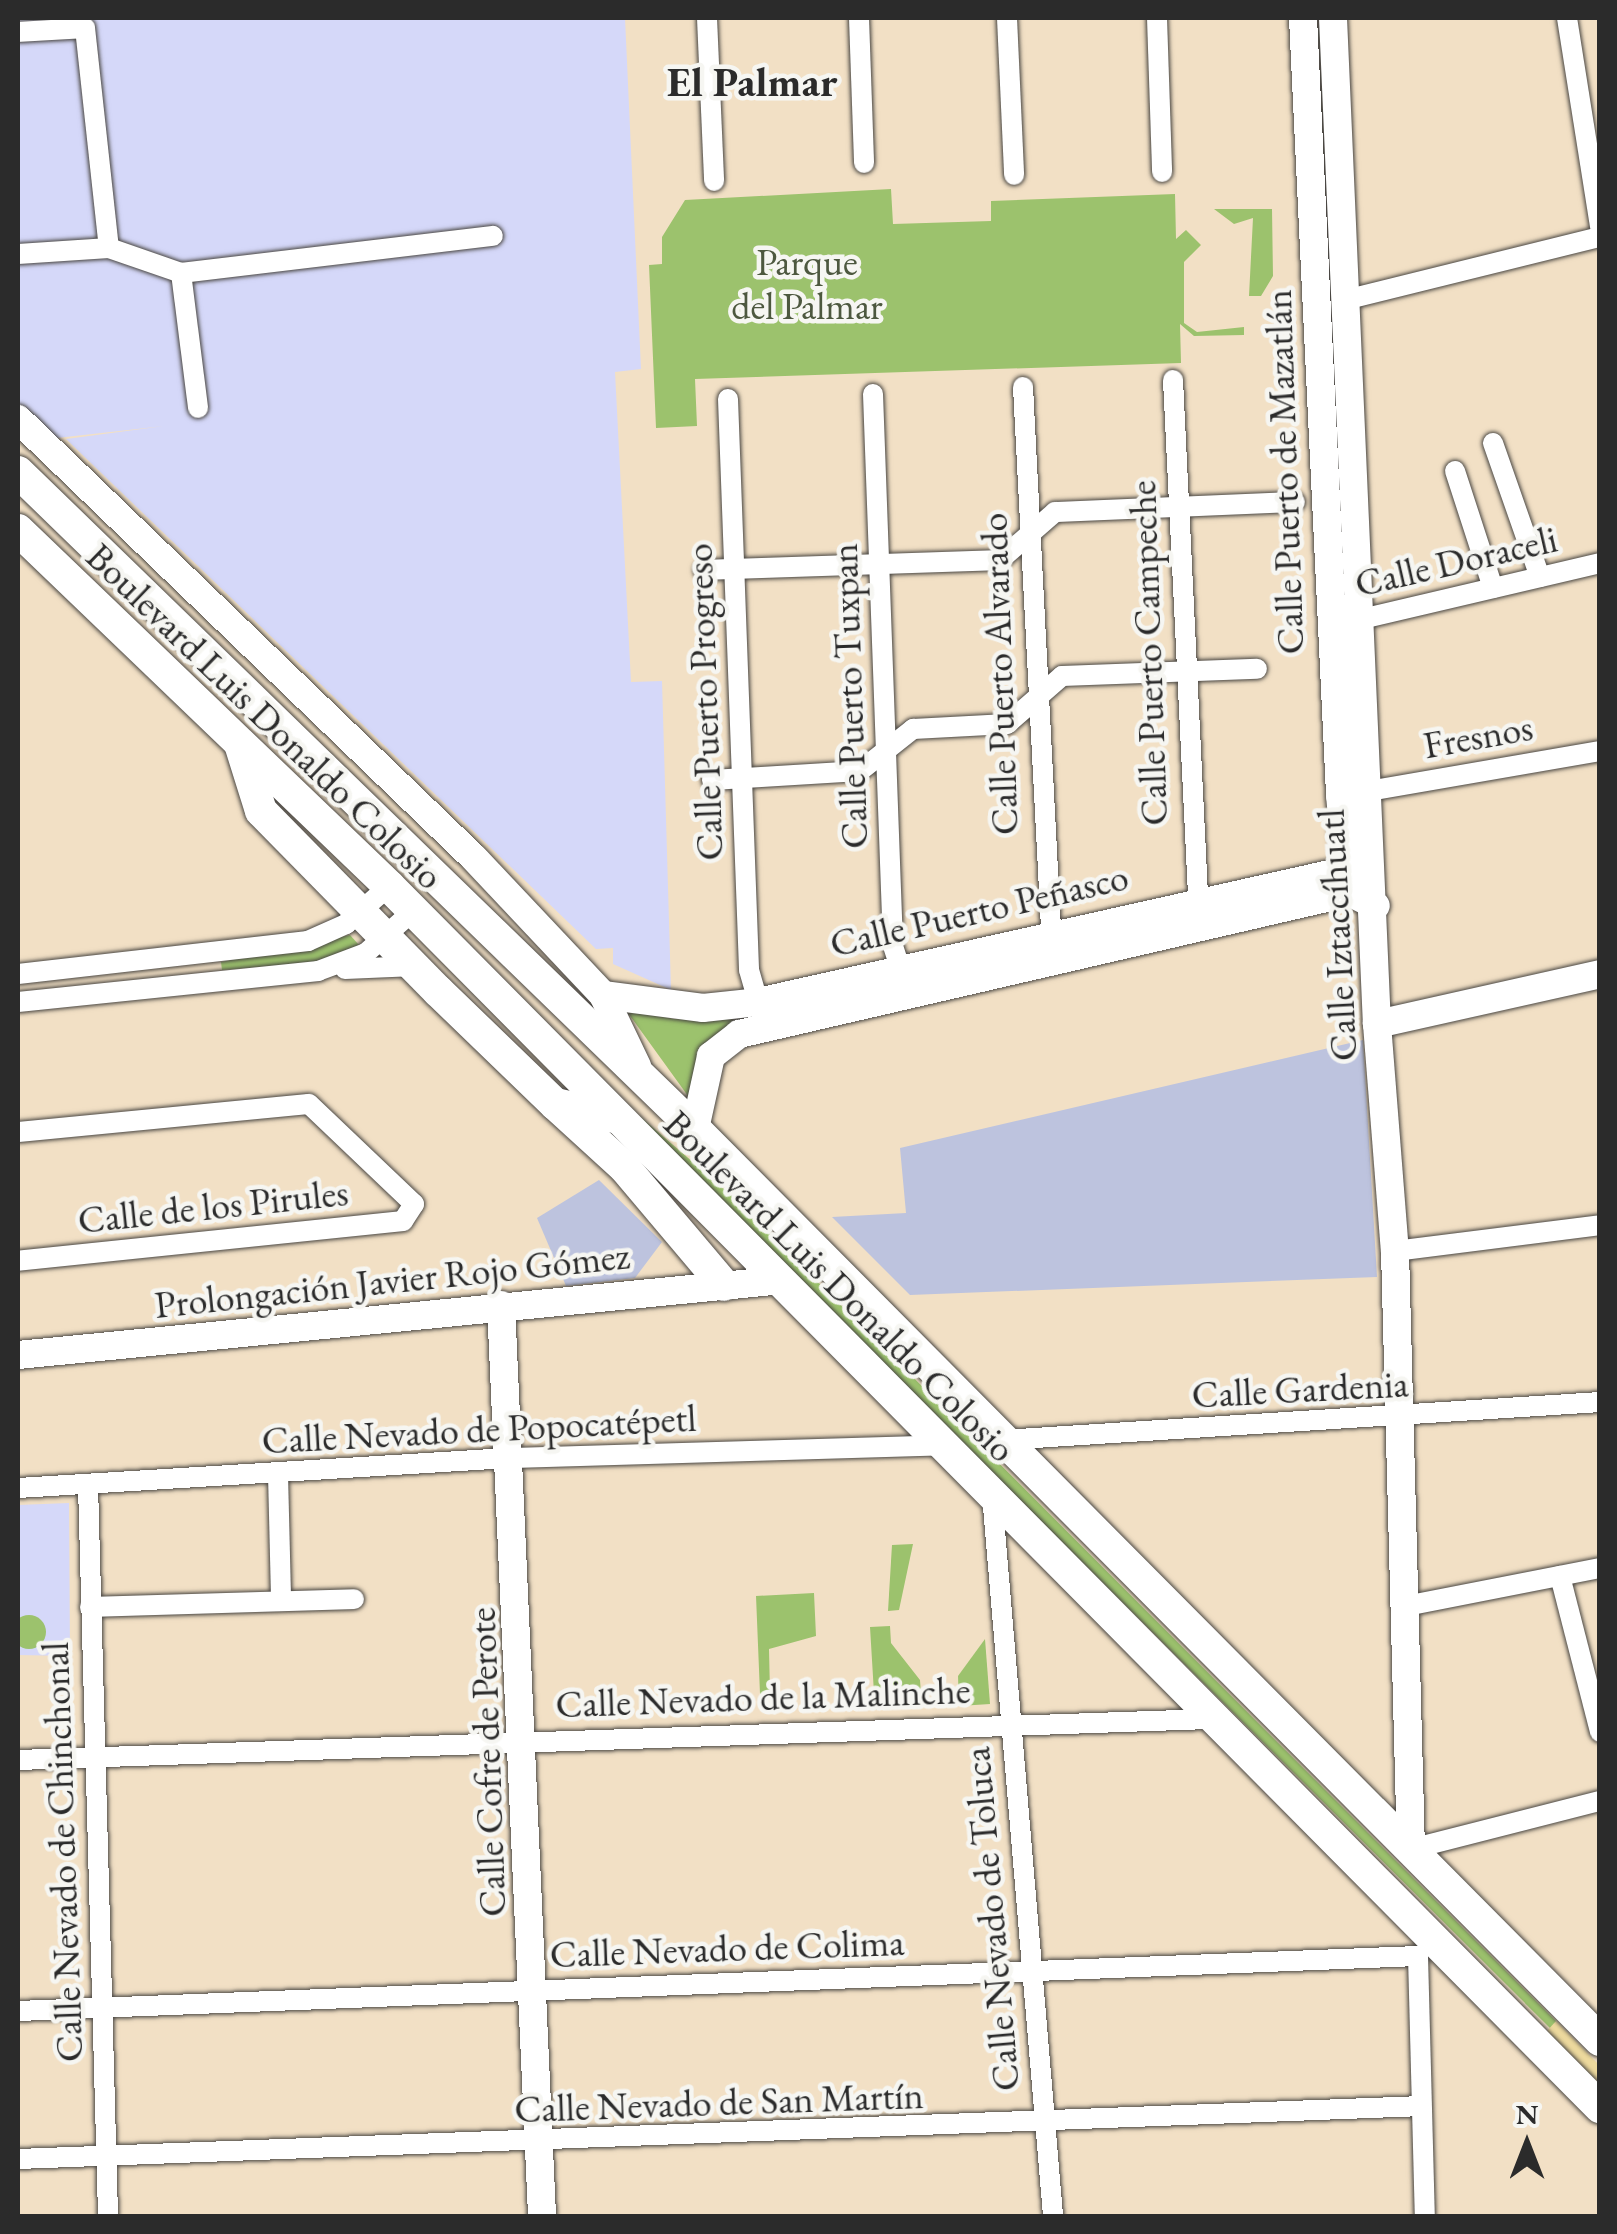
<!DOCTYPE html>
<meta charset="utf-8">
<style>
body{margin:0}
#map{position:relative;width:1617px;height:2234px;overflow:hidden;background:#f2e0c5;font-family:"EB Garamond",serif}
div>[style]{position:absolute}
.built>*{inset:0;background:#d5d8f9}
.industrial>*{inset:0;background:#bdc3de}
.green>*{inset:0;background:#9cc26d}
.round{border-radius:50%}
.sand>*{inset:0;background:#eeda9e}
.roads{filter:drop-shadow(0 0 2px #494642) drop-shadow(0 0 2px #494642)}
.street>*{height:20px;margin:-10px;padding:0 10px;transform-origin:10px;border-radius:10px;background:#fff}
.secondary>*{height:28px;margin:-14px;padding:0 14px;transform-origin:14px;border-radius:14px;background:#fff}
.primary>*{height:32px;margin:-16px;padding:0 16px;transform-origin:16px;border-radius:16px;background:#fff}
span{translate:-50% -50%;white-space:nowrap;text-align:center;line-height:1.15;-webkit-text-stroke:9px #f6f6f2;paint-order:stroke}
.park-label{font-size:38px;color:#4d583f}
.street-label{font-size:38px;color:#2b2b2b}
.quarter-label{font-size:42px;color:#2b2b2b;font-weight:700}
.frame{position:absolute;inset:0;border:20px solid #2b2b2b;pointer-events:none}
.north{position:absolute;left:1477px;top:2094px;width:100px;height:100px;-webkit-text-stroke:8px #f6f6f2;paint-order:stroke;rotate:0deg;font-size:28px;font-weight:700;line-height:40px;text-align:center;color:#2b2b2b}
.north::after{content:'';display:block;margin:auto;width:35px;height:45px;background:#2b2b2b;clip-path:polygon(50% 0,100% 100%,50% 72%,0 100%)}
</style>
<div id="map">
<div class="built">
<i style="clip-path:polygon(18px 18px,625px 18px,641px 369px,615px 372px,631px 682px,662px 681px,671px 990px,613px 964px,613px 948px,596px 949px,66px 439px,164px 426px,48px 439px,18px 423px)"></i>
<i style="clip-path:polygon(69px 1503px,70px 1656px,18px 1655px,18px 1505px)"></i>
</div>
<div class="industrial">
<i style="clip-path:polygon(1363px 1040px,1377px 1277px,910px 1295px,832px 1217px,906px 1213px,900px 1148px)"></i>
<i style="clip-path:polygon(599px 1180px,662px 1242px,635px 1278px,566px 1286px,537px 1218px)"></i>
</div>
<div class="green">
<i style="clip-path:polygon(891px 189px,893px 224px,991px 221px,991px 201px,1175px 194px,1176px 239px,1186px 230px,1201px 245px,1184px 262px,1184px 323px,1197px 332px,1244px 327px,1244px 335px,1194px 336px,1180px 324px,1181px 363px,695px 379px,697px 426px,656px 428px,649px 265px,662px 264px,662px 237px,685px 200px)"></i>
<i style="clip-path:polygon(1214px 209px,1272px 209px,1273px 276px,1261px 296px,1249px 296px,1253px 218px,1234px 224px)"></i>
<i style="clip-path:polygon(350px 935px,359px 945px,316px 963px,222px 970px,221px 962px)"></i>
<i style="clip-path:polygon(623px 1006px,674px 1019px,731px 1016px,734px 1023px,708px 1044px,688px 1096px)"></i>
<i style="clip-path:polygon(599px 1081px,731px 1195px,1556px 2021px,1554px 2032px)"></i>
<i style="clip-path:polygon(913px 1544px,899px 1610px,888px 1611px,892px 1545px)"></i>
<i style="clip-path:polygon(814px 1593px,816px 1636px,769px 1649px,770px 1693px,760px 1694px,756px 1596px)"></i>
<i class="round" style="left:12px;top:1615px;width:34px;height:34px"></i>
<i style="clip-path:polygon(890px 1626px,891px 1643px,920px 1680px,922px 1707px,875px 1710px,870px 1627px)"></i>
<i style="clip-path:polygon(985px 1639px,990px 1704px,959px 1706px,958px 1676px)"></i>
</div>
<div class="sand">
<i style="clip-path:polygon(1556px 2021px,1599px 2065px,1599px 2085px,1546px 2032px)"></i>
</div>
<div class="roads">
<div class="street">
<i style="left:707px;top:18px;width:163px;rotate:87.5deg"></i>
<i style="left:859px;top:18px;width:145px;rotate:88deg"></i>
<i style="left:1007px;top:18px;width:157px;rotate:87.4deg"></i>
<i style="left:1157px;top:18px;width:154px;rotate:88.1deg"></i>
<i style="left:1567px;top:18px;width:211px;rotate:81deg"></i>
<i style="left:18px;top:32px;width:67px;rotate:-3.4deg"></i>
<i style="left:85px;top:28px;width:221px;rotate:83.8deg"></i>
<i style="left:18px;top:254px;width:91px;rotate:-3.8deg"></i>
<i style="left:109px;top:248px;width:76px;rotate:19.1deg"></i>
<i style="left:181px;top:273px;width:314px;rotate:-6.8deg"></i>
<i style="left:181px;top:273px;width:136px;rotate:82.8deg"></i>
<i style="left:1345px;top:300px;width:263px;rotate:-13.9deg"></i>
<i style="left:1173px;top:380px;width:537px;rotate:87.22deg"></i>
<i style="left:1023px;top:387px;width:562px;rotate:87.04deg"></i>
<i style="left:873px;top:394px;width:552px;rotate:87.92deg"></i>
<i style="left:893px;top:946px;width:35px;rotate:72deg"></i>
<i style="left:728px;top:399px;width:571px;rotate:87.89deg"></i>
<i style="left:749px;top:970px;width:33px;rotate:74deg"></i>
<i style="left:1493px;top:443px;width:142px;rotate:70.7deg"></i>
<i style="left:1455px;top:471px;width:123px;rotate:72deg"></i>
<i style="left:704px;top:570px;width:296px;rotate:-1.9deg"></i>
<i style="left:1000px;top:560px;width:73px;rotate:-41.1deg"></i>
<i style="left:1055px;top:512px;width:240px;rotate:-2.4deg"></i>
<i style="left:1349px;top:622px;width:258px;rotate:-13.2deg"></i>
<i style="left:712px;top:780px;width:148px;rotate:-3.5deg"></i>
<i style="left:860px;top:771px;width:68px;rotate:-38.4deg"></i>
<i style="left:913px;top:729px;width:94px;rotate:-3deg"></i>
<i style="left:1007px;top:724px;width:73px;rotate:-41.1deg"></i>
<i style="left:1062px;top:676px;width:195px;rotate:-2.1deg"></i>
<i style="left:1369px;top:791px;width:234px;rotate:-9.8deg"></i>
<i style="left:345px;top:969px;width:70px;rotate:-2.5deg"></i>
<i style="left:18px;top:974px;width:292px;rotate:-6.5deg"></i>
<i style="left:308px;top:941px;width:42px;rotate:-24.1deg"></i>
<i style="left:346px;top:924px;width:57px;rotate:-41.5deg"></i>
<i style="left:18px;top:1002px;width:302px;rotate:-5.9deg"></i>
<i style="left:318px;top:971px;width:51px;rotate:-20.6deg"></i>
<i style="left:366px;top:953px;width:63px;rotate:-41.8deg"></i>
<i style="left:18px;top:1132px;width:292px;rotate:-5.5deg"></i>
<i style="left:309px;top:1104px;width:145px;rotate:43.6deg"></i>
<i style="left:414px;top:1204px;width:20px;rotate:123deg"></i>
<i style="left:403px;top:1221px;width:387px;rotate:174.1deg"></i>
<i style="left:1395px;top:1251px;width:207px;rotate:-7.2deg"></i>
<i style="left:1003px;top:1440px;width:598px;rotate:-3.64deg"></i>
<i style="left:278px;top:1474px;width:127px;rotate:88.6deg"></i>
<i style="left:88px;top:1485px;width:731px;rotate:88.43deg"></i>
<i style="left:18px;top:1488px;width:497px;rotate:-3.5deg"></i>
<i style="left:514px;top:1458px;width:430px;rotate:-1.7deg"></i>
<i style="left:992px;top:1495px;width:724px;rotate:85.16deg"></i>
<i style="left:1560px;top:1576px;width:161px;rotate:75.6deg"></i>
<i style="left:1406px;top:1606px;width:198px;rotate:-11.1deg"></i>
<i style="left:90px;top:1607px;width:264px;rotate:-1.7deg"></i>
<i style="left:18px;top:1760px;width:1194px;rotate:-1.97deg"></i>
<i style="left:1411px;top:1849px;width:195px;rotate:-14.3deg"></i>
<i style="left:1418px;top:1956px;width:260px;rotate:88.5deg"></i>
<i style="left:18px;top:2011px;width:1401px;rotate:-2.25deg"></i>
<i style="left:18px;top:2159px;width:1404px;rotate:-2.16deg"></i>
</div>
<div class="secondary">
<i style="left:1303px;top:18px;width:778px;rotate:87.27deg"></i>
<i style="left:1340px;top:795px;width:97px;rotate:84.7deg"></i>
<i style="left:1349px;top:892px;width:30px;rotate:27deg"></i>
<i style="left:1333px;top:18px;width:1007px;rotate:87.5deg"></i>
<i style="left:1377px;top:1024px;width:228px;rotate:85.5deg"></i>
<i style="left:1395px;top:1251px;width:598px;rotate:88.47deg"></i>
<i style="left:18px;top:419px;width:634px;rotate:43.91deg"></i>
<i style="left:475px;top:859px;width:187px;rotate:46.7deg"></i>
<i style="left:603px;top:995px;width:79px;rotate:64.4deg"></i>
<i style="left:603px;top:995px;width:101px;rotate:7.4deg"></i>
<i style="left:703px;top:1008px;width:55px;rotate:-6.2deg"></i>
<i style="left:758px;top:1002px;width:618px;rotate:-12.62deg"></i>
<i style="left:1377px;top:1024px;width:229px;rotate:-12.6deg"></i>
<i style="left:695px;top:1129px;width:75px;rotate:-77.6deg"></i>
<i style="left:711px;top:1056px;width:36px;rotate:-38deg"></i>
<i style="left:739px;top:1034px;width:643px;rotate:-13.04deg"></i>
<i style="left:501px;top:1305px;width:912px;rotate:87.42deg"></i>
<i style="left:18px;top:1355px;width:759px;rotate:-5.6deg"></i>
</div>
<div class="primary">
<i style="left:18px;top:472px;width:943px;rotate:44.14deg"></i>
<i style="left:695px;top:1129px;width:1284px;rotate:45.19deg"></i>
<i style="left:18px;top:530px;width:514px;rotate:43.82deg"></i>
<i style="left:389px;top:886px;width:1720px;rotate:45.24deg"></i>
<i style="left:240px;top:744px;width:70px;rotate:72.6deg"></i>
<i style="left:261px;top:811px;width:252px;rotate:45.5deg"></i>
<i style="left:438px;top:991px;width:163px;rotate:44deg"></i>
<i style="left:555px;top:1104px;width:60px;rotate:12.4deg"></i>
<i style="left:555px;top:1104px;width:95px;rotate:42.4deg"></i>
<i style="left:625px;top:1168px;width:153px;rotate:49.8deg"></i>
</div>
</div>
<div class="park-label">
<span style="left:807px;top:284px">Parque<br>del Palmar</span>
</div>
<div class="street-label">
<span style="left:1284px;top:472px;rotate:-92deg">Calle Puerto de Mazatlán</span>
<span style="left:1456px;top:561px;rotate:-13deg">Calle Doraceli</span>
<span style="left:1148px;top:653px;rotate:-92deg">Calle Puerto Campeche</span>
<span style="left:999px;top:674px;rotate:-92deg">Calle Puerto Alvarado</span>
<span style="left:849px;top:696px;rotate:-92deg">Calle Puerto Tuxpan</span>
<span style="left:704px;top:702px;rotate:-92deg">Calle Puerto Progreso</span>
<span style="left:265px;top:716px;rotate:44deg">Boulevard Luis Donaldo Colosio</span>
<span style="left:1478px;top:736px;rotate:-10deg">Fresnos</span>
<span style="left:979px;top:910px;rotate:-13deg">Calle Puerto Peñasco</span>
<span style="left:1337px;top:935px;rotate:-93deg">Calle Iztaccíhuatl</span>
<span style="left:213px;top:1206px;rotate:-6deg">Calle de los Pirules</span>
<span style="left:392px;top:1280px;rotate:-6deg">Prolongación Javier Rojo Gómez</span>
<span style="left:840px;top:1286px;rotate:45deg">Boulevard Luis Donaldo Colosio</span>
<span style="left:1300px;top:1389px;rotate:-3deg">Calle Gardenia</span>
<span style="left:479px;top:1429px;rotate:-3deg">Calle Nevado de Popocatépetl</span>
<span style="left:763px;top:1697px;rotate:-2deg">Calle Nevado de la Malinche</span>
<span style="left:487px;top:1762px;rotate:-92deg">Calle Cofre de Perote</span>
<span style="left:62px;top:1852px;rotate:-92deg">Calle Nevado de Chinchonal</span>
<span style="left:991px;top:1919px;rotate:-95deg">Calle Nevado de Toluca</span>
<span style="left:727px;top:1948px;rotate:-2deg">Calle Nevado de Colima</span>
<span style="left:719px;top:2102px;rotate:-2deg">Calle Nevado de San Martín</span>
</div>
<div class="quarter-label">
<span style="left:752px;top:82px">El Palmar</span>
</div>
<div class="frame"></div>
<div class="north">N</div>
</div>
